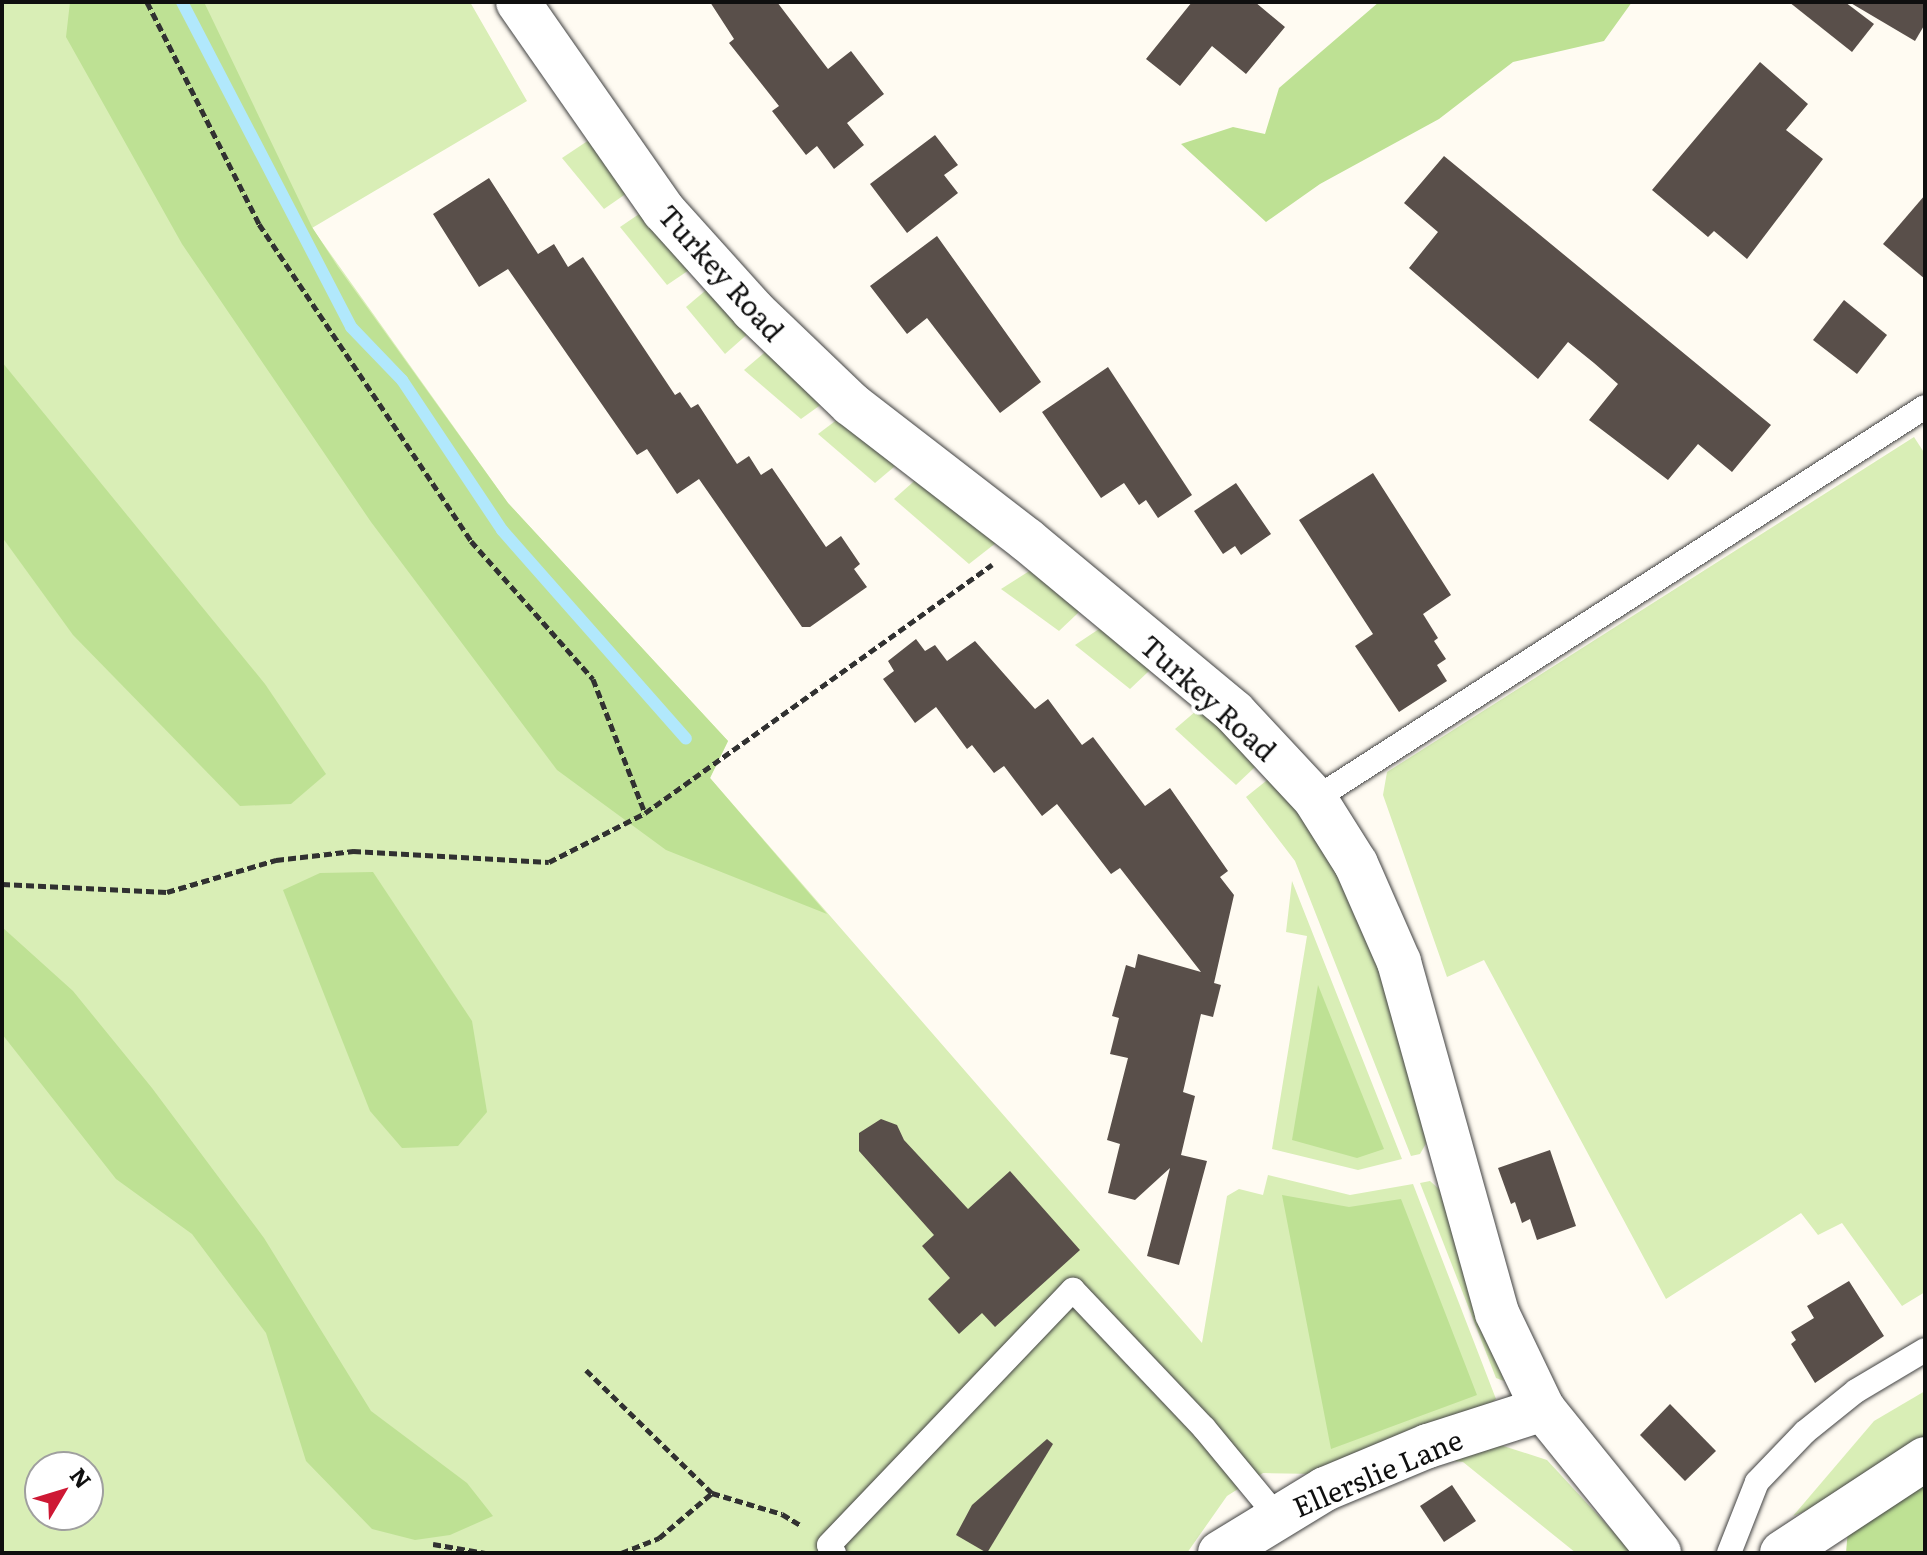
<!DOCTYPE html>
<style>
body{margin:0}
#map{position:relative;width:1927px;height:1555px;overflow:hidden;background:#fffbf2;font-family:Literata,serif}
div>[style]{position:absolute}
.green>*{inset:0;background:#d9eeb6}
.forest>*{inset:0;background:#bee194}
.stream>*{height:12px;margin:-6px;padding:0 6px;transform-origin:6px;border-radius:6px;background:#b1e8fc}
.building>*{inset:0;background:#594f4a}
.path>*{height:5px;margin-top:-2.5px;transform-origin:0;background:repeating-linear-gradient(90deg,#313131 0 8px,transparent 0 12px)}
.roads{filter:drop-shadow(0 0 2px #424242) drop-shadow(0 0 2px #424242)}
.service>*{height:24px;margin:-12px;padding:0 12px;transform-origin:12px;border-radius:12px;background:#fff}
.minor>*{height:44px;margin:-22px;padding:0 22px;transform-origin:22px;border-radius:22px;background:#fff}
.tertiary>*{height:44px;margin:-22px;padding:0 22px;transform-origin:22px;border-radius:22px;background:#fff}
span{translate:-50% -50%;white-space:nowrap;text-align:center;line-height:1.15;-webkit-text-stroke:8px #fff;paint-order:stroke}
.street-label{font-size:28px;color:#0f0f0f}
.frame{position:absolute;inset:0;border:4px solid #0f0f0f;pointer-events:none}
.north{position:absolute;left:24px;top:1451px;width:80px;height:80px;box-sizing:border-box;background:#fff;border:2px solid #9f9f9f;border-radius:50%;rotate:52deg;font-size:22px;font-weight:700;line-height:32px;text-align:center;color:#0f0f0f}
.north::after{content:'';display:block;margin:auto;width:28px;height:36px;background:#ce1834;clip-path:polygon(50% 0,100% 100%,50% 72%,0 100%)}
</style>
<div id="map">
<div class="green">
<i style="clip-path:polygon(evenodd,2px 2px,470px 2px,527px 101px,312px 228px,508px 503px,728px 741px,710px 778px,1202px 1343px,1227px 1196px,1239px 1189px,1263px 1195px,1268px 1175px,1350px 1195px,1413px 1184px,1496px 1399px,1483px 1410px,1317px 1474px,1263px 1473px,1227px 1496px,1187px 1553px,2px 1553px,2px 2px,40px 1467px,88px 1467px,88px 1515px,40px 1515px,40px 1467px)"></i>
<i style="clip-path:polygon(589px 140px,630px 191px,604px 209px,562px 158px)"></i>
<i style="clip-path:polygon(645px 210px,695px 266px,667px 285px,620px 227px)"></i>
<i style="clip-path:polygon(712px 285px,751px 331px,725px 354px,686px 307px)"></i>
<i style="clip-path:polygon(770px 348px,826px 401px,801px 419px,744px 370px)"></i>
<i style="clip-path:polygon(842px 416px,901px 461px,875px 483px,818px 434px)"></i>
<i style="clip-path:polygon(1914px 437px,1925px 454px,1925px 1292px,1902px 1306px,1842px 1223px,1818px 1235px,1801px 1213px,1666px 1299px,1484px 960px,1447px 977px,1383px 795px,1387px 772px)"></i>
<i style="clip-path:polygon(921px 475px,1001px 539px,969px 564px,894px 499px)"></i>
<i style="clip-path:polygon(1034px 568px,1080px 603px,1078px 613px,1059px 631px,1001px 589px)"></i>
<i style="clip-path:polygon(1105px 625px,1148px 663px,1149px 671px,1130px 689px,1075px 645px)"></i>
<i style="clip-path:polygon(1196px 711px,1204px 711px,1255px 767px,1236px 785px,1175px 729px)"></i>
<i style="clip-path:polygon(1271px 777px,1323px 843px,1384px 970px,1428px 1140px,1420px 1154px,1411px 1156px,1295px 861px,1246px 797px)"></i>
<i style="clip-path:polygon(1292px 881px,1402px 1159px,1358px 1170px,1272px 1149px,1307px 936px,1286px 932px)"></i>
<i style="clip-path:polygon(1430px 1181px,1439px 1189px,1504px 1381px,1496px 1378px,1420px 1183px)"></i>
<i style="clip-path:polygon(1925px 1391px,1925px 1436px,1822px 1505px,1793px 1516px,1874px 1421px)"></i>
<i style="clip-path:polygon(1494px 1443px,1547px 1460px,1633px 1553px,1576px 1553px,1463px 1462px,1445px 1460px)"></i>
</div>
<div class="forest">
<i style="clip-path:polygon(70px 2px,204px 2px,312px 227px,338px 267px,508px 503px,728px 741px,710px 778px,827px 914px,666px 850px,557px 770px,371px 522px,182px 244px,66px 37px)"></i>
<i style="clip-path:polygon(1379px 2px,1632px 2px,1604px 41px,1513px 62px,1439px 119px,1320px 184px,1266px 222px,1181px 144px,1233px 127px,1265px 134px,1279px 88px)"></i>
<i style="clip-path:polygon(2px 362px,265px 684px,326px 774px,291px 804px,240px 806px,73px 635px,2px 537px)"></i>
<i style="clip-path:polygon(373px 872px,472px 1021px,487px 1112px,458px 1146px,402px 1148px,370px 1111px,283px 890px,320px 873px)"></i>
<i style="clip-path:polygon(2px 927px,73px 991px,152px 1088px,264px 1238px,371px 1411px,467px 1483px,493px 1516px,450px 1535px,415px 1540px,372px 1529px,306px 1461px,266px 1333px,192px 1234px,116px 1179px,2px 1034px)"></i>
<i style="clip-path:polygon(1318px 985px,1384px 1149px,1357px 1158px,1292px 1140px)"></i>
<i style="clip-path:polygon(1282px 1195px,1349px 1207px,1401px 1199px,1477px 1395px,1331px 1449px)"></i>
<i style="clip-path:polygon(1925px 1481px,1925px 1553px,1846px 1553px,1848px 1529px)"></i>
</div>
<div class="stream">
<i style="left:182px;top:2px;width:366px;rotate:62.5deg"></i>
<i style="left:351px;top:327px;width:74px;rotate:46.1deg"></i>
<i style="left:402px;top:380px;width:180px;rotate:56.3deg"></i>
<i style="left:502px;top:530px;width:278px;rotate:48.6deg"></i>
</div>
<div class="building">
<i style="clip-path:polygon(710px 2px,777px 2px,828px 69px,851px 51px,884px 94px,847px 123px,864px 145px,834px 169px,817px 146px,806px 155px,772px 111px,779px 106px,729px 43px,734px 39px)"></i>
<i style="clip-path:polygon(1192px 2px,1255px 2px,1285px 27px,1246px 74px,1212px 46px,1180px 86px,1146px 59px)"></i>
<i style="clip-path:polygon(1789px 2px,1845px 2px,1874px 24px,1852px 52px)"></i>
<i style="clip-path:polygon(1849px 2px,1925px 2px,1925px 24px,1915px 41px)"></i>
<i style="clip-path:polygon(1760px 62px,1808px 104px,1786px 130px,1823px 159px,1747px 259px,1714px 231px,1708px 237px,1652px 190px)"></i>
<i style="clip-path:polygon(935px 135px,958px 165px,944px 175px,958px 193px,907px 233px,870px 184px)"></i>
<i style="clip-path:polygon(1444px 156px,1771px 425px,1732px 472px,1698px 444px,1668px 480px,1589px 420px,1618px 384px,1594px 363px,1568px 342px,1538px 379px,1409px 268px,1438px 232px,1404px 203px)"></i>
<i style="clip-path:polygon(489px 178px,538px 254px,554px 244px,568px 267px,583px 257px,675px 395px,680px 392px,691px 408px,698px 404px,737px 464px,749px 456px,761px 475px,772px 468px,826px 547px,841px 536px,860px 564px,854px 569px,867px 587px,810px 627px,802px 627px,699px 479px,677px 494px,647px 449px,637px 455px,508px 269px,479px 287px,433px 214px)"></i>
<i style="clip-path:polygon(1925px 195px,1925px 279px,1883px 244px)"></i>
<i style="clip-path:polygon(937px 236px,1041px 382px,1000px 413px,927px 318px,907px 334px,870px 286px)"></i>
<i style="clip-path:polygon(1844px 300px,1887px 335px,1857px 374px,1813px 340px)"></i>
<i style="clip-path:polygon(1108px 367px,1192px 495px,1158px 518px,1146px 500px,1139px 505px,1124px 483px,1101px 498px,1042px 412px)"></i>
<i style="clip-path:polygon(1373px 473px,1451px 595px,1423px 614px,1438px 638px,1434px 641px,1446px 659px,1437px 665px,1447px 681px,1399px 712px,1355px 646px,1373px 634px,1299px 520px)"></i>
<i style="clip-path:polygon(1236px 483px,1271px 534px,1241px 555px,1235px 546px,1223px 554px,1194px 511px)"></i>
<i style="clip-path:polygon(916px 639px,925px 651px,935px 645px,947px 661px,975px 641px,1035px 709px,1048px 699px,1082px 745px,1093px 737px,1145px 806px,1170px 788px,1228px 871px,1220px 877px,1234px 895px,1214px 983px,1221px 985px,1213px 1017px,1201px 1014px,1183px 1092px,1195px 1096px,1181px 1155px,1207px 1161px,1179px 1265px,1147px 1256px,1170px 1168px,1135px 1200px,1108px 1193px,1120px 1144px,1107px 1140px,1128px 1058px,1110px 1054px,1119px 1018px,1112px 1016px,1126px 965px,1135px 968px,1138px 954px,1201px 972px,1120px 868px,1111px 874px,1057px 804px,1042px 816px,1004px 766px,994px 773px,972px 745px,967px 749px,936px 707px,915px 723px,883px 679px,894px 671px,888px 661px)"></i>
<i style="clip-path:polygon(881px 1119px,897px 1125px,904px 1140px,968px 1209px,1010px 1171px,1080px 1250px,995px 1327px,982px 1313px,959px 1334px,928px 1299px,950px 1278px,922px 1246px,934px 1235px,859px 1151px,859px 1133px)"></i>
<i style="clip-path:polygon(1550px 1150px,1576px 1226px,1537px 1240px,1530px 1219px,1522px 1223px,1515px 1202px,1511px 1204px,1498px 1168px)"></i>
<i style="clip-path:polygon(1849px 1281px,1884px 1336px,1815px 1383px,1791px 1344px,1796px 1340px,1791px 1332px,1814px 1318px,1807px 1306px)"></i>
<i style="clip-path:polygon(1670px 1404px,1716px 1451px,1685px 1481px,1640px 1435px)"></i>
<i style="clip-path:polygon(1047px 1439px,1053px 1444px,987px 1553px,956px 1535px,972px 1505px)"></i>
<i style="clip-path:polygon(1452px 1485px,1476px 1521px,1444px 1542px,1420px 1506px)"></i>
</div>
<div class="path">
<i style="left:147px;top:2px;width:249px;rotate:63.2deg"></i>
<i style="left:259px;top:224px;width:381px;rotate:56.2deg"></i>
<i style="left:471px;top:541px;width:184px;rotate:48.5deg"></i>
<i style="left:593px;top:679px;width:144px;rotate:68.8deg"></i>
<i style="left:2px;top:884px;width:165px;rotate:2.8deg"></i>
<i style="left:167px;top:892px;width:114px;rotate:-16.4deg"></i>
<i style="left:276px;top:860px;width:78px;rotate:-6.7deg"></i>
<i style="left:353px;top:851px;width:196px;rotate:3.2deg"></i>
<i style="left:549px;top:862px;width:108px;rotate:-27deg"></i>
<i style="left:645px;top:813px;width:427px;rotate:-35.6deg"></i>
<i style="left:586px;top:1370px;width:176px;rotate:44.3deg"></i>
<i style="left:712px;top:1493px;width:73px;rotate:16.7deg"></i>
<i style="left:782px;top:1514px;width:23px;rotate:31deg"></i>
<i style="left:433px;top:1544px;width:53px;rotate:9.8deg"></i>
<i style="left:621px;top:1553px;width:41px;rotate:-21.5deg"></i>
<i style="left:659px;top:1538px;width:70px;rotate:-40.3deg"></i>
</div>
<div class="roads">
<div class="service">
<i style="left:1315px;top:799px;width:725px;rotate:-32.73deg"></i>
<i style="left:834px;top:1553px;width:9px;rotate:-122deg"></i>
<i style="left:829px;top:1545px;width:353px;rotate:-46.3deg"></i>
<i style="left:1073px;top:1290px;width:190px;rotate:46.5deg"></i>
<i style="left:1204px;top:1428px;width:113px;rotate:50.4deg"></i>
<i style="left:1729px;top:1553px;width:76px;rotate:-68.5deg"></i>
<i style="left:1757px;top:1482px;width:69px;rotate:-46.2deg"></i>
<i style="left:1805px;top:1432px;width:65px;rotate:-38.8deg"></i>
<i style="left:1856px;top:1391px;width:80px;rotate:-30.7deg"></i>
</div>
<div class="minor">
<i style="left:1220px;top:1553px;width:123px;rotate:-31.4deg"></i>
<i style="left:1325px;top:1489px;width:112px;rotate:-22.7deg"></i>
<i style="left:1428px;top:1446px;width:121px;rotate:-17.8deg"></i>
<i style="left:1782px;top:1553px;width:171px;rotate:-33.3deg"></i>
</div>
<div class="tertiary">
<i style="left:518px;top:2px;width:255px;rotate:55.1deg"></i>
<i style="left:664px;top:211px;width:133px;rotate:48deg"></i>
<i style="left:753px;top:310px;width:136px;rotate:43.8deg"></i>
<i style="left:851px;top:404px;width:222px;rotate:37.7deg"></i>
<i style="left:1027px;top:540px;width:269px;rotate:39.7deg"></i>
<i style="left:1234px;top:712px;width:119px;rotate:47deg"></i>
<i style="left:1315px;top:799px;width:77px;rotate:57.8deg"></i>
<i style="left:1356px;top:864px;width:107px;rotate:66.3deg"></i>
<i style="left:1399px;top:962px;width:364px;rotate:74.4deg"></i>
<i style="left:1497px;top:1313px;width:106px;rotate:64.4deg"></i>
<i style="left:1543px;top:1409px;width:185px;rotate:51.1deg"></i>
</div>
</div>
<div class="street-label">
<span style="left:722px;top:272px;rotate:48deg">Turkey Road</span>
<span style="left:1209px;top:697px;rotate:42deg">Turkey Road</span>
<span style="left:1377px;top:1472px;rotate:-23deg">Ellerslie Lane</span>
</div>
<div class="frame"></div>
<div class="north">N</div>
</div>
